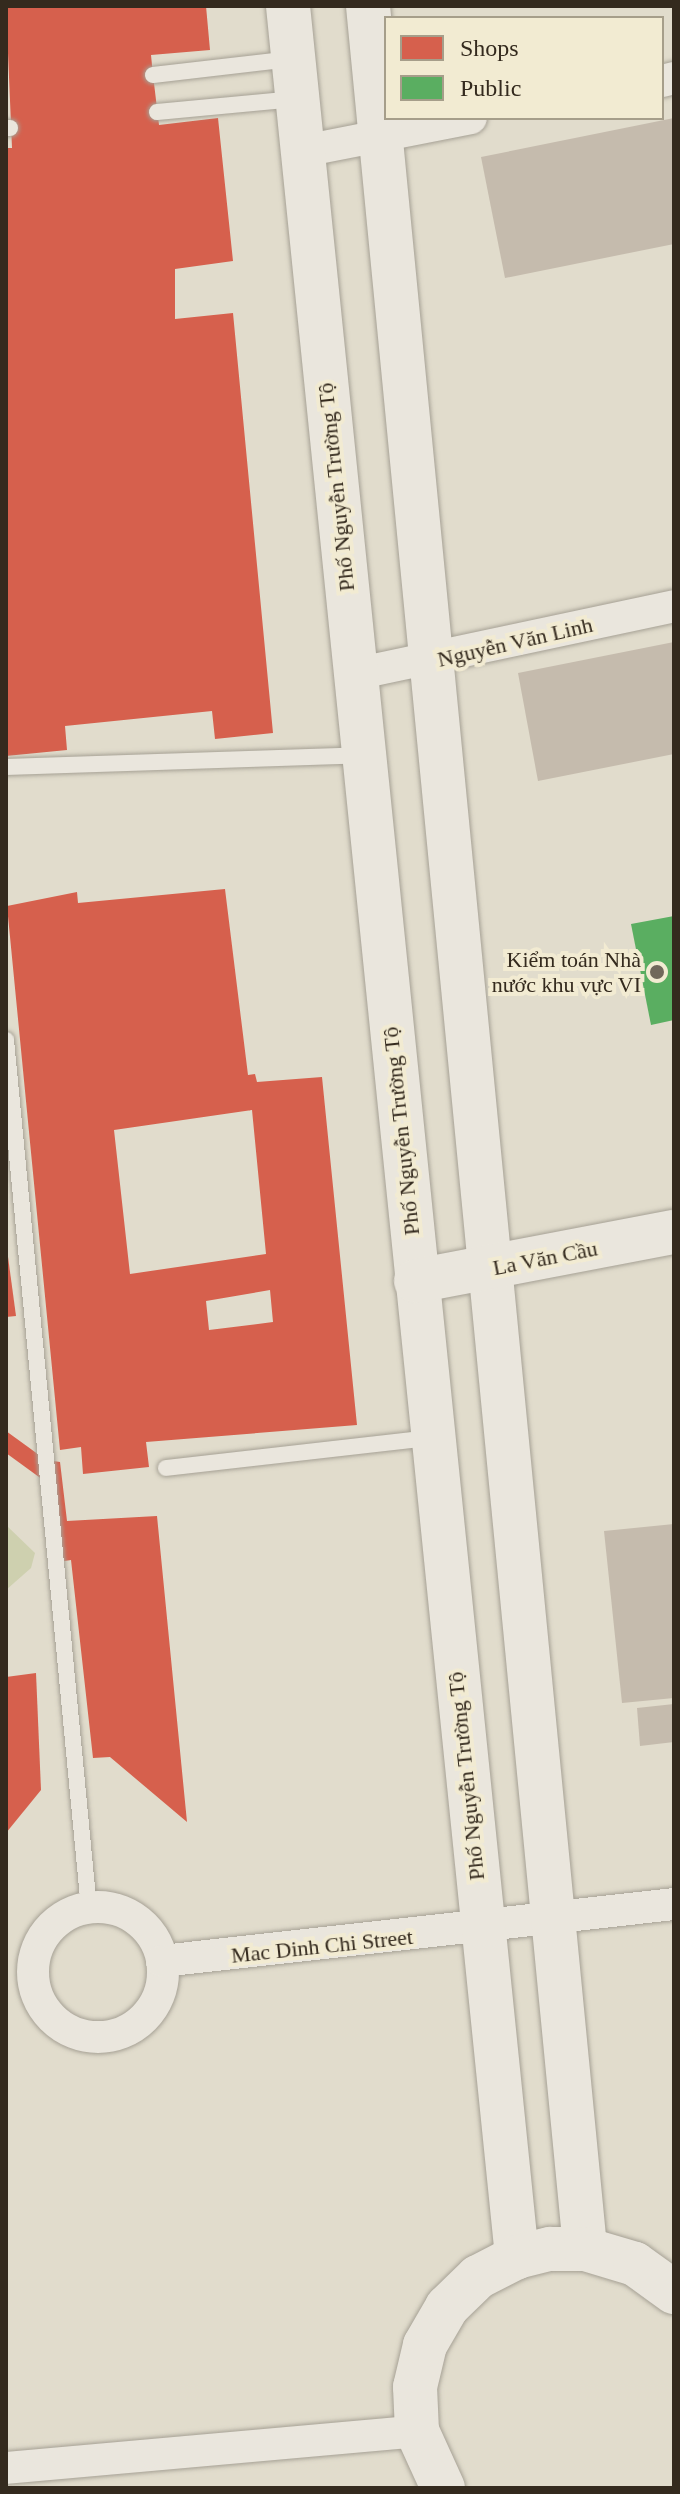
<!DOCTYPE html>
<meta charset="utf-8">
<style>
body{margin:0}
#map{position:relative;width:680px;height:2494px;overflow:hidden;background:#e1dccc;font-family:"Times New Roman",serif}
div>[style]{position:absolute}
.green>*{inset:0;background:#ced0af}
.shops>*{inset:0;background:#d6604d}
.public>*{inset:0;background:#5aae61}
.building>*{inset:0;background:#c5bbad}
.roads{filter:drop-shadow(0 0 2px #a6a195) drop-shadow(0 0 2px #a6a195)}
.lane>*{height:16px;margin:-8px;padding:0 8px;transform-origin:8px;border-radius:8px;background:#eae6dd}
.street>*{height:32px;margin:-16px;padding:0 16px;transform-origin:16px;border-radius:16px;background:#eae6dd}
.street>.ring{margin:-16px;padding:0;box-sizing:content-box;background:none;border:32px solid #eae6dd;border-radius:50%}
.secondary>*{height:44px;margin:-22px;padding:0 22px;transform-origin:22px;border-radius:22px;background:#eae6dd}
.dots>*{width:22px;height:22px;translate:-50% -50%;box-sizing:border-box;border:4px solid #f2ebd2;border-radius:50%}
span{translate:-50% -50%;white-space:nowrap;text-align:center;line-height:1.15;-webkit-text-stroke:8px #f2ebd2;paint-order:stroke}
.street-label{font-size:22px;color:#342a1e}
.poi-label{font-size:22px;color:#342a1e}
.right{translate:-100% -50%;text-align:right}
.frame{position:absolute;inset:0;border:8px solid #342a1e;pointer-events:none}
.legend{position:absolute;left:384px;top:16px;width:280px;height:104px;box-sizing:border-box;background:#f2ebd2;border:2px solid #a69e8a;margin:0;padding:10px 14px;list-style:none;font-size:24px;color:#342a1e}
.legend li{display:flex;align-items:center;gap:16px;height:40px}
.legend b{width:40px;border:2px solid #a69e8a}
</style>
<div id="map">
<div class="green">
<i style="clip-path:polygon(6px 1525px,35px 1553px,31px 1568px,6px 1590px)"></i>
</div>
<div class="shops">
<i style="clip-path:polygon(6px 6px,206px 6px,210px 50px,151px 55px,153px 75px,159px 125px,218px 118px,233px 261px,175px 269px,175px 319px,233px 313px,273px 733px,215px 739px,212px 711px,65px 726px,67px 750px,6px 756px,6px 148px,12px 148px)"></i>
<i style="clip-path:polygon(evenodd,225px 889px,248px 1075px,255px 1074px,257px 1082px,322px 1077px,357px 1425px,146px 1442px,149px 1467px,83px 1474px,81px 1447px,60px 1450px,7px 906px,77px 892px,78px 903px,225px 889px,252px 1110px,266px 1254px,130px 1274px,114px 1130px,252px 1110px,225px 889px,270px 1290px,273px 1322px,209px 1330px,206px 1301px,270px 1290px)"></i>
<i style="clip-path:polygon(6px 1242px,16px 1316px,6px 1317px)"></i>
<i style="clip-path:polygon(6px 1431px,46px 1460px,60px 1462px,67px 1521px,157px 1516px,187px 1822px,110px 1757px,93px 1758px,71px 1560px,58px 1562px,50px 1485px,6px 1453px)"></i>
<i style="clip-path:polygon(36px 1673px,41px 1790px,6px 1833px,6px 1677px)"></i>
</div>
<div class="public">
<i style="clip-path:polygon(674px 916px,674px 1020px,651px 1025px,631px 924px)"></i>
</div>
<div class="building">
<i style="clip-path:polygon(674px 118px,674px 244px,505px 278px,481px 157px)"></i>
<i style="clip-path:polygon(674px 642px,674px 754px,538px 781px,518px 673px)"></i>
<i style="clip-path:polygon(674px 1524px,674px 1698px,622px 1703px,604px 1531px)"></i>
<i style="clip-path:polygon(674px 1704px,674px 1742px,640px 1746px,637px 1708px)"></i>
</div>
<div class="roads">
<div class="lane">
<i style="left:153px;top:75px;width:140px;rotate:-6.6deg"></i>
<i style="left:157px;top:112px;width:139px;rotate:-5.4deg"></i>
<i style="left:6px;top:128px;width:4px"></i>
<i style="left:6px;top:767px;width:356px;rotate:-1.9deg"></i>
<i style="left:6px;top:1040px;width:872px;rotate:84.54deg"></i>
<i style="left:166px;top:1468px;width:267px;rotate:-6.5deg"></i>
</div>
<div class="street">
<i style="left:662px;top:81px;width:12px;rotate:-14deg"></i>
<i style="left:303px;top:151px;width:171px;rotate:-11.1deg"></i>
<i style="left:355px;top:674px;width:326px;rotate:-12deg"></i>
<i class="ring" style="left:33px;top:1907px;width:98px;height:98px"></i>
<i style="left:162px;top:1961px;width:515px;rotate:-6.35deg"></i>
<i style="left:6px;top:2468px;width:413px;rotate:-5.1deg"></i>
</div>
<div class="secondary">
<i style="left:288px;top:6px;width:2263px;rotate:84.19deg"></i>
<i style="left:368px;top:6px;width:2253px;rotate:84.47deg"></i>
<i style="left:416px;top:1281px;width:263px;rotate:-10.8deg"></i>
<i style="left:443px;top:2488px;width:63px;rotate:-114.5deg"></i>
<i style="left:417px;top:2431px;width:44px;rotate:-92.6deg"></i>
<i style="left:415px;top:2387px;width:43px;rotate:-76.6deg"></i>
<i style="left:425px;top:2345px;width:44px;rotate:-59.9deg"></i>
<i style="left:447px;top:2307px;width:43px;rotate:-44.1deg"></i>
<i style="left:478px;top:2277px;width:44px;rotate:-27.1deg"></i>
<i style="left:517px;top:2257px;width:34px;rotate:-14deg"></i>
<i style="left:550px;top:2249px;width:35px"></i>
<i style="left:585px;top:2249px;width:52px;rotate:16.7deg"></i>
<i style="left:635px;top:2264px;width:48px;rotate:35.7deg"></i>
</div>
</div>
<div class="dots">
<i style="left:657px;top:972px;background:#71685b"></i>
</div>
<div class="street-label">
<span style="left:336px;top:487px;rotate:-96deg">Phố Nguyễn Trường Tộ</span>
<span style="left:515px;top:642px;rotate:-13deg">Nguyễn Văn Linh</span>
<span style="left:401px;top:1131px;rotate:-96deg">Phố Nguyễn Trường Tộ</span>
<span style="left:545px;top:1258px;rotate:-11deg">La Văn Cầu</span>
<span style="left:466px;top:1776px;rotate:-96deg">Phố Nguyễn Trường Tộ</span>
<span style="left:322px;top:1946px;rotate:-6deg">Mac Dinh Chi Street</span>
</div>
<div class="poi-label">
<span class="right" style="left:641px;top:972px">Kiểm toán Nhà<br>nước khu vực VI</span>
</div>
<div class="frame"></div>
<ul class="legend">
<li><b style="height:22px;background:#d6604d"></b>Shops</li>
<li><b style="height:22px;background:#5aae61"></b>Public</li>
</ul>
</div>
